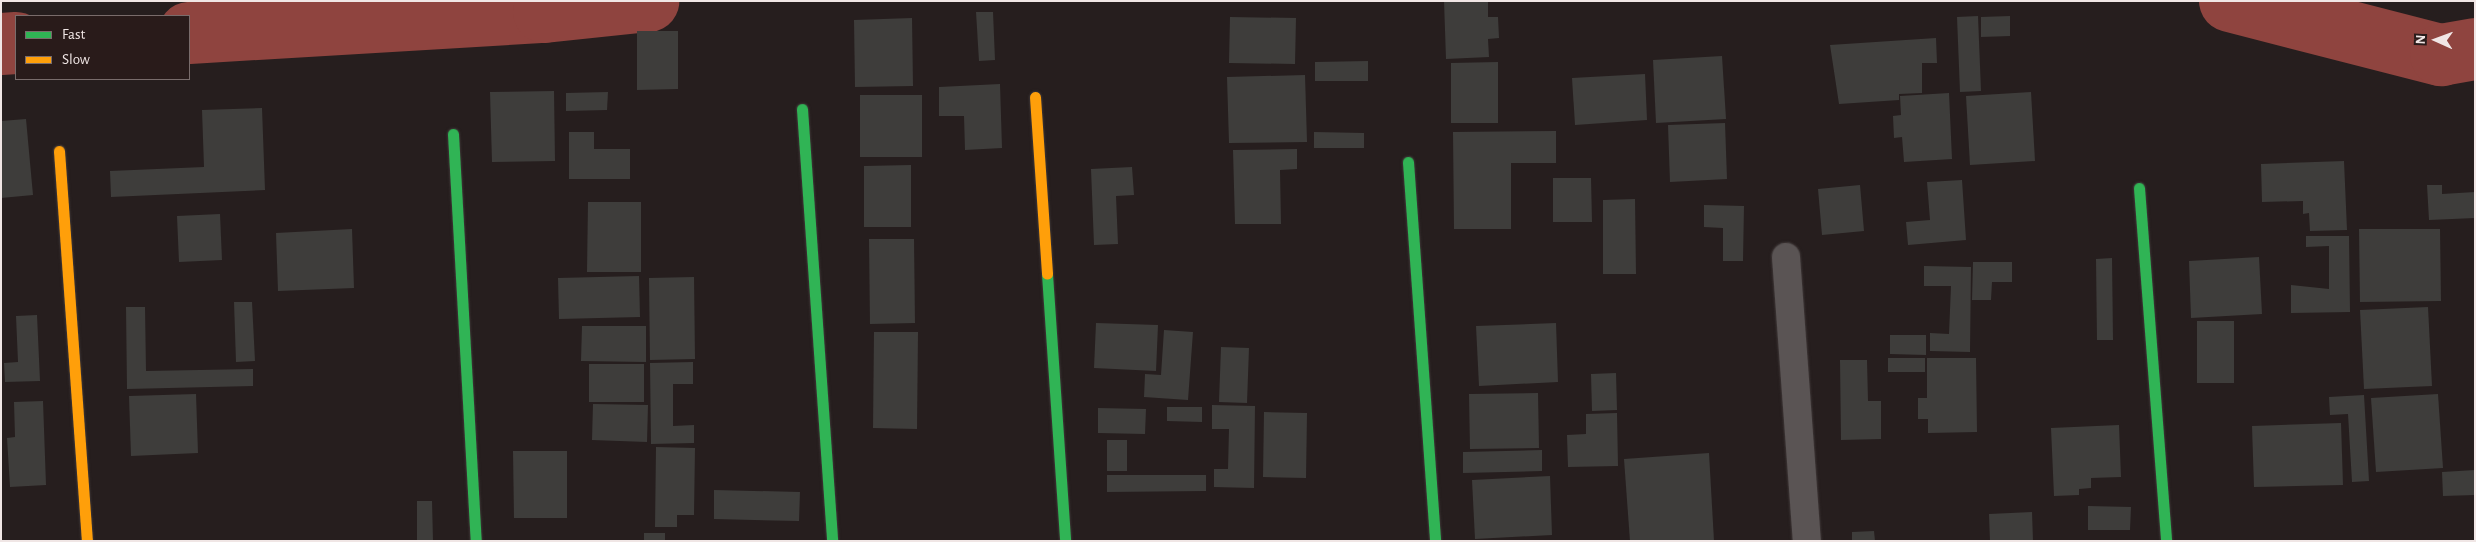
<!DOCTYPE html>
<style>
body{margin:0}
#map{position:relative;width:2476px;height:542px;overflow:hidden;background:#261e1e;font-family:"Alegreya Sans",sans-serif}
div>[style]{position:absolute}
.river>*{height:62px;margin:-31px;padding:0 31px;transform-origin:31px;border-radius:31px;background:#8f443f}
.building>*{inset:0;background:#3e3d3b}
.roads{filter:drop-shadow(0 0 1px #3f3838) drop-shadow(0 0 1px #3f3838)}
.street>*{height:28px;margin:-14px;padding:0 14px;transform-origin:14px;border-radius:14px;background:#5a5454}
.fast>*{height:11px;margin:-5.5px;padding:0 5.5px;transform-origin:5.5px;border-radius:5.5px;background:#30b455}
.slow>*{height:11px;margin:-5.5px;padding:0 5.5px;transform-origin:5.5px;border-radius:5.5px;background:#ff9f0a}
span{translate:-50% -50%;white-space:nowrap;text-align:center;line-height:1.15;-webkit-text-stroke:4px #291b1a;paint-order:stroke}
.frame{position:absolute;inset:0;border:2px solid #f0e6e5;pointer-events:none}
.legend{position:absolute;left:15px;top:15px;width:175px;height:65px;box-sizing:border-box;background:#291b1a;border:1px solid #796c6b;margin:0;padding:6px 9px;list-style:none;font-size:15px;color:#f0e6e5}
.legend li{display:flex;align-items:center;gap:10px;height:25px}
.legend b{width:25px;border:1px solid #796c6b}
.north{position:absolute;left:2411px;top:15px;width:50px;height:50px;-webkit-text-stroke:4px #291b1a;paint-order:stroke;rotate:272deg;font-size:14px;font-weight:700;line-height:20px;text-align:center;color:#f0e6e5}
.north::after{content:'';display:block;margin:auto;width:18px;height:22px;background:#f0e6e5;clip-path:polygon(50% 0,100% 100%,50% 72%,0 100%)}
</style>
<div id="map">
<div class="river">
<i style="left:2230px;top:1px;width:218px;rotate:14.4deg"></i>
<i style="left:2441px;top:55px;width:35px;rotate:-10deg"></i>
<i style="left:189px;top:33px;width:356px;rotate:-3.4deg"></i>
<i style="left:544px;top:12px;width:105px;rotate:-6deg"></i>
<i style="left:1px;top:44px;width:15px;rotate:-4deg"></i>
</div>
<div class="building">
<i style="clip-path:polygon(1444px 1px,1488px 1px,1488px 17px,1498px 17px,1499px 38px,1488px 39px,1489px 57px,1446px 59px)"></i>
<i style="clip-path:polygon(976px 12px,993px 12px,995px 60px,979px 61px)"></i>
<i style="clip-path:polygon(1978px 16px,1981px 91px,1960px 92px,1957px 17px)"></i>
<i style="clip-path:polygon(2010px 16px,2010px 36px,1981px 37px,1981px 17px)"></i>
<i style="clip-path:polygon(1230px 17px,1296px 18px,1295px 64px,1229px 63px)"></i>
<i style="clip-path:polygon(912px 18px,913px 86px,855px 87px,854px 20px)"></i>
<i style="clip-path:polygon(637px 31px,678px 31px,678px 89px,637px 90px)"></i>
<i style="clip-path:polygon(1936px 38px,1937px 63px,1922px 63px,1922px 93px,1899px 94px,1899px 100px,1839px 104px,1830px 45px)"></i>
<i style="clip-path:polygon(1722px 56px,1726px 119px,1656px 123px,1653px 60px)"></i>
<i style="clip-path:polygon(1368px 61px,1368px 81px,1315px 81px,1315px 62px)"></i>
<i style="clip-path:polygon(1498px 62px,1498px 123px,1451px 123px,1451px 63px)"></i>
<i style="clip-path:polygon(1645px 74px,1647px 120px,1575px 125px,1572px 78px)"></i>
<i style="clip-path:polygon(1305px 75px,1307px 142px,1229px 143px,1227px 77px)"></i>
<i style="clip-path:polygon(1000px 84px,1002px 148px,965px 150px,964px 116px,939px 116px,939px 87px)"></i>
<i style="clip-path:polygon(554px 91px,555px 161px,492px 162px,490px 92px)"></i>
<i style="clip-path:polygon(608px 92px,607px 110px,566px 111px,566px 93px)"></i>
<i style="clip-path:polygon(2031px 92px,2035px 161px,1970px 165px,1966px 96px)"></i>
<i style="clip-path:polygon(1949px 93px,1952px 159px,1904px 162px,1902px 137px,1894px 138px,1893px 116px,1901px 115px,1900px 96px)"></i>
<i style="clip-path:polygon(860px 95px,922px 95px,922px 157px,860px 157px)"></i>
<i style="clip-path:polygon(262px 108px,265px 190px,111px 197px,110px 171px,204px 167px,202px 110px)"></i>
<i style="clip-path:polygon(26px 119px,33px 195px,1px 198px,1px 121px)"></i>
<i style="clip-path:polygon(1725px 123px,1727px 179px,1670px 182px,1668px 125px)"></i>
<i style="clip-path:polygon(1556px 131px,1556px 163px,1511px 163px,1511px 229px,1454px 229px,1453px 132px)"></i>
<i style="clip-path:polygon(569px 132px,594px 132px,594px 149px,630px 149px,630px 179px,569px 179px)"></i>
<i style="clip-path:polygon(1314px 132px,1364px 133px,1364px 148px,1314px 148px)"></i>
<i style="clip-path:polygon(1297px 149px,1297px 169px,1280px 170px,1281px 224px,1235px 224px,1233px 150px)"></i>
<i style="clip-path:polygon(2344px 161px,2347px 230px,2310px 231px,2309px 213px,2303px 214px,2303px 201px,2262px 202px,2261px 164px)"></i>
<i style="clip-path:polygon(911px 165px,911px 227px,864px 227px,864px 166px)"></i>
<i style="clip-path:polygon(1132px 167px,1134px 195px,1116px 196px,1118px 244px,1094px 245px,1091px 169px)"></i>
<i style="clip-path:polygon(1553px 178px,1591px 178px,1592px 222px,1553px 222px)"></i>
<i style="clip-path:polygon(1962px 180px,1966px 240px,1908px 245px,1906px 222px,1930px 220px,1927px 182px)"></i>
<i style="clip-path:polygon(1860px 185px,1864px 231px,1822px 235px,1818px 189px)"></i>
<i style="clip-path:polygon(2427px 185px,2442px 185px,2442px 194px,2475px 192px,2475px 218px,2429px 220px)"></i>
<i style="clip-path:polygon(1635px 199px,1636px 274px,1603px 274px,1603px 200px)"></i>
<i style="clip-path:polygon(588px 202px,641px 202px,641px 272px,587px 272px)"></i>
<i style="clip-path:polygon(1704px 205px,1744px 206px,1743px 261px,1723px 261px,1723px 228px,1704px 227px)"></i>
<i style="clip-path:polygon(220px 214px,222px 260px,179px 262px,177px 216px)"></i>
<i style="clip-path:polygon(352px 229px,354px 288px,278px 291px,276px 233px)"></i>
<i style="clip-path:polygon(2359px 229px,2440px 229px,2441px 301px,2360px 302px)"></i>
<i style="clip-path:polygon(2306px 236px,2349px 236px,2350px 312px,2291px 313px,2291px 285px,2329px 289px,2329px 246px,2306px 247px)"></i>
<i style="clip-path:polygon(869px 239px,914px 239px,915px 323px,870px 324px)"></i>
<i style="clip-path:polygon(2259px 257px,2262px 314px,2191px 318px,2189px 261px)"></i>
<i style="clip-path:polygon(2112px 258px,2113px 340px,2097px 340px,2096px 259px)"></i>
<i style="clip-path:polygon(1973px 262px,2012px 262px,2012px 282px,1992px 282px,1991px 300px,1972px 300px)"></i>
<i style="clip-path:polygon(1924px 266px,1971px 267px,1970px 352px,1930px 351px,1930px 333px,1949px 334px,1951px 286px,1924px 286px)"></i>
<i style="clip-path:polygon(639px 276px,640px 317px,559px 319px,558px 278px)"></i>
<i style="clip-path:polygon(694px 277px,695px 359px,650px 360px,649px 278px)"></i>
<i style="clip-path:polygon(234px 302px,252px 302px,255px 361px,236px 362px)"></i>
<i style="clip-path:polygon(126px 307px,145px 307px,146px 371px,253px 369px,253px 386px,127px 389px)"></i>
<i style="clip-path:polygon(2428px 307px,2432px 386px,2364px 389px,2360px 310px)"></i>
<i style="clip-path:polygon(37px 315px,40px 381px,5px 382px,4px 363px,18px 362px,16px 316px)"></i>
<i style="clip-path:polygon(2197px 321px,2234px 321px,2234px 383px,2197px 383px)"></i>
<i style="clip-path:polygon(1096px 323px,1158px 325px,1156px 371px,1094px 368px)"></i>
<i style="clip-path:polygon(1556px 323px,1558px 382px,1479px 386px,1476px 326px)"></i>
<i style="clip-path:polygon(582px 326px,646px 326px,646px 362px,581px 361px)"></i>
<i style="clip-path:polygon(1164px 330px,1193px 332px,1188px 400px,1144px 397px,1145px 374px,1161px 375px)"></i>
<i style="clip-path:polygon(874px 332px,918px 332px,917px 429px,873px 428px)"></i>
<i style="clip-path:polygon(1890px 335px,1926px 335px,1926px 355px,1890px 354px)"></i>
<i style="clip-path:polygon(1221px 347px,1249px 348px,1247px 403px,1219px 402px)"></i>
<i style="clip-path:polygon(1888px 358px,1925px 358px,1925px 372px,1888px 372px)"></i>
<i style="clip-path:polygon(1927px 358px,1976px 358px,1977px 432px,1928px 433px,1928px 419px,1918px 419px,1918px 398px,1927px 398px)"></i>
<i style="clip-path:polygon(1840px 360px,1867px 360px,1868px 401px,1881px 401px,1881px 439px,1841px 440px)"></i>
<i style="clip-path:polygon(693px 362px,693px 384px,673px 384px,673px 426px,694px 425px,694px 443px,651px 444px,650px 363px)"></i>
<i style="clip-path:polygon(589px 364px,644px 364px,644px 402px,589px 402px)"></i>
<i style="clip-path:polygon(1616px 373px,1617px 410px,1592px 411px,1591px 374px)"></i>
<i style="clip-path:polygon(1538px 393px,1539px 448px,1470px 449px,1469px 394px)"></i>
<i style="clip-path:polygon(196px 394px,198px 453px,131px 456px,129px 396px)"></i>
<i style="clip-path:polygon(2438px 394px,2443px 468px,2376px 472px,2371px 398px)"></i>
<i style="clip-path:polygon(2364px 395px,2369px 481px,2352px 482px,2348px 414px,2330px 415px,2329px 397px)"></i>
<i style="clip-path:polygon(43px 401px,46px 485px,10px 487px,7px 438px,15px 437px,14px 402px)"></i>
<i style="clip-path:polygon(593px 404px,648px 405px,647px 442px,592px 440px)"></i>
<i style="clip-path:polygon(1212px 405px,1255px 406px,1254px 488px,1214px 487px,1214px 469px,1228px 469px,1229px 429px,1212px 429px)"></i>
<i style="clip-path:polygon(1167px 407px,1202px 407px,1202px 422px,1167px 421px)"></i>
<i style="clip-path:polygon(1098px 408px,1146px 409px,1145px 434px,1098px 433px)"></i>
<i style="clip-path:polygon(1264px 412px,1307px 413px,1306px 478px,1263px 477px)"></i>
<i style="clip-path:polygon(1617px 413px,1618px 466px,1568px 467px,1567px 435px,1586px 434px,1586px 414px)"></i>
<i style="clip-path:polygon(2341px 423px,2343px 485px,2254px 487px,2252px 426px)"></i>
<i style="clip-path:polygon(2119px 425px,2121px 477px,2091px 478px,2091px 488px,2079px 489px,2079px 495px,2054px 496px,2051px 428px)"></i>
<i style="clip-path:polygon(1107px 440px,1127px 440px,1127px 471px,1107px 471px)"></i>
<i style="clip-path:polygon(656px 447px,695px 448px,694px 515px,677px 515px,677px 527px,655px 527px)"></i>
<i style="clip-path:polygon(1542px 450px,1542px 471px,1463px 473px,1463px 452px)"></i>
<i style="clip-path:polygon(513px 451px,567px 451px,567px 518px,514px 518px)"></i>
<i style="clip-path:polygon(1709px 453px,1714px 541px,1630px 541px,1624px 459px)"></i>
<i style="clip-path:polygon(2475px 470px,2475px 495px,2443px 496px,2442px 472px)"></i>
<i style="clip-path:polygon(1107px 475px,1206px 475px,1206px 491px,1107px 492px)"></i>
<i style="clip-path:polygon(1550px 476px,1552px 535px,1475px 539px,1472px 480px)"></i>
<i style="clip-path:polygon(714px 490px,800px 492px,799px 521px,714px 519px)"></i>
<i style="clip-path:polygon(417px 501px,432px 501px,433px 541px,417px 541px)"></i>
<i style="clip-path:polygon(2088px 506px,2131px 507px,2130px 530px,2088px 530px)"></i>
<i style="clip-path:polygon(2032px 512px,2033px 541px,1990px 541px,1989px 514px)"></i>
<i style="clip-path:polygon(1874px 531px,1875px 541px,1852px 541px,1852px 532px)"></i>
<i style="clip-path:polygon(644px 533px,665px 533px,665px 541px,644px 541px)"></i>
</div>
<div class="roads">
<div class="street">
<i style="left:1786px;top:257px;width:285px;rotate:85.8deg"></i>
</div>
<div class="fast">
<i style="left:802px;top:109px;width:433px;rotate:86deg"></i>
<i style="left:453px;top:134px;width:408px;rotate:86.8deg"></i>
<i style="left:1408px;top:162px;width:380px;rotate:85.9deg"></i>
<i style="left:2139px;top:188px;width:354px;rotate:85.6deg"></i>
<i style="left:1047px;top:274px;width:268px;rotate:86.1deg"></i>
</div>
<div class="slow">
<i style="left:1035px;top:97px;width:177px;rotate:86.1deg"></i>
<i style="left:59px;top:151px;width:391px;rotate:85.9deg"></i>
</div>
</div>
<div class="frame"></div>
<ul class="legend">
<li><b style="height:6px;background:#30b455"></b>Fast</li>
<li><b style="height:6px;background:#ff9f0a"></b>Slow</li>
</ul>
<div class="north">N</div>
</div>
